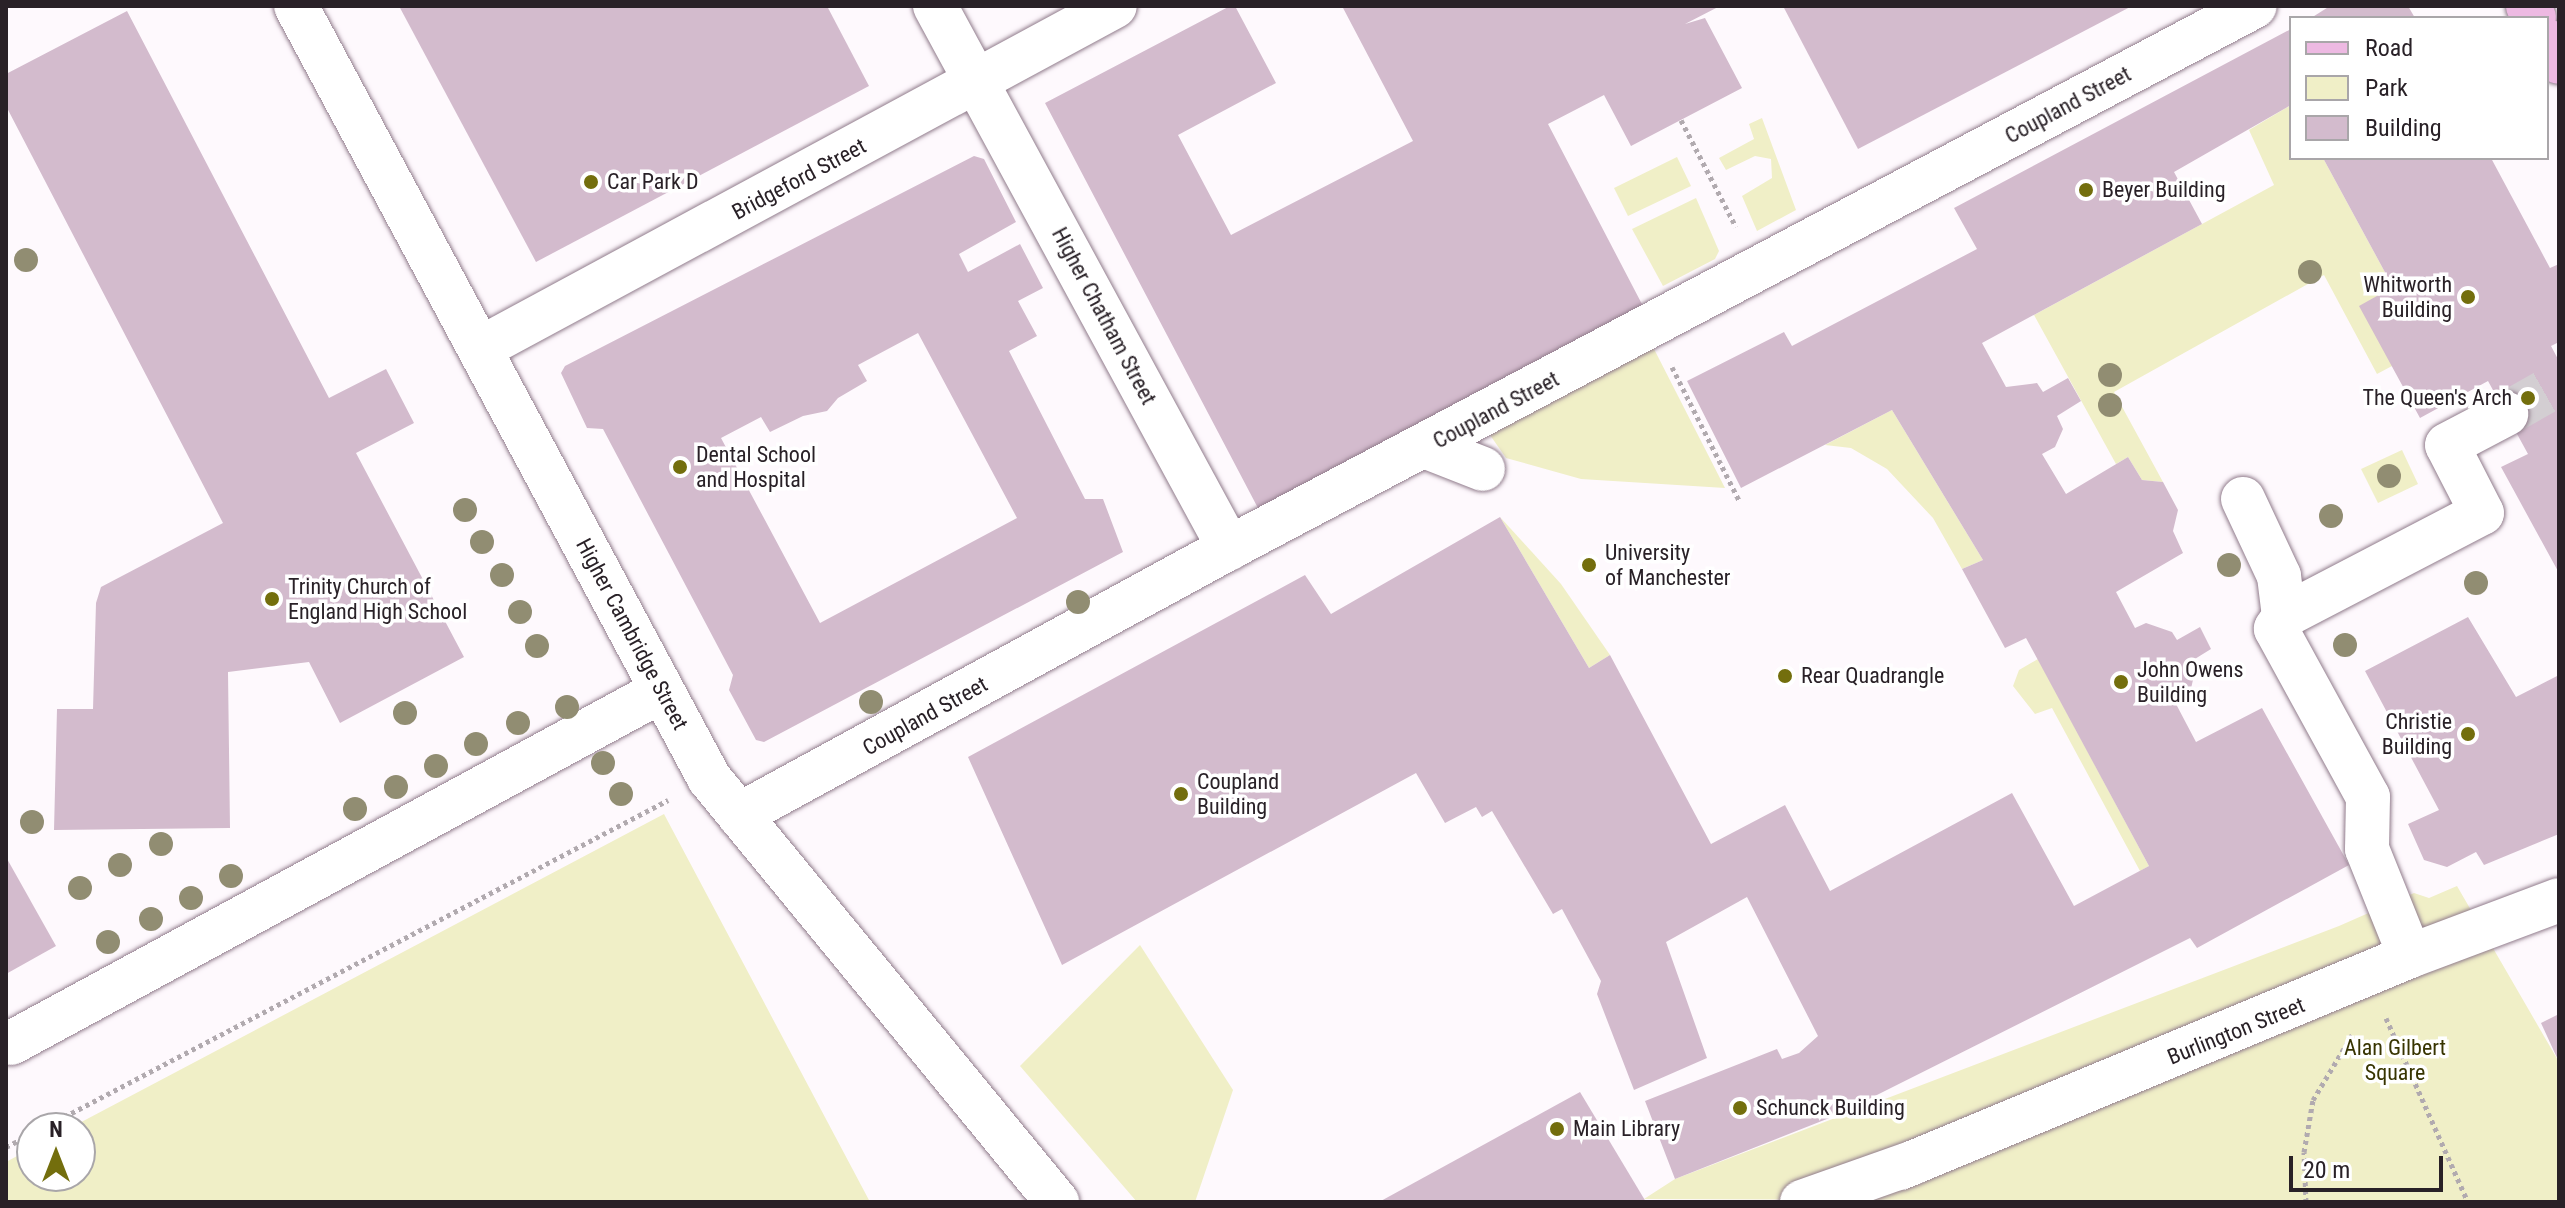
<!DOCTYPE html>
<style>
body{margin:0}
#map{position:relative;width:2565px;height:1208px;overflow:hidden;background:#fef9fd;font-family:"Roboto Condensed",sans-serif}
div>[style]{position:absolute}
.green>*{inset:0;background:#f0efc7}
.building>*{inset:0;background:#d3bbcd}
.minor-tunnel>*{height:44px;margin-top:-22px;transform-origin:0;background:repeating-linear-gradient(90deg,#d3ced2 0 44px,transparent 0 66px)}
.path>*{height:5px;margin-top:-2.5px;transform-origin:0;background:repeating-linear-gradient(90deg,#b1aaaf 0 4px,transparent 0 8px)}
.roads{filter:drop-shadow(0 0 2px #917c8c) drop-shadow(0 0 2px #917c8c)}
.minor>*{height:44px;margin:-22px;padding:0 22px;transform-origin:22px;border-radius:22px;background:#fff}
.major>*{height:44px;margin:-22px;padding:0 22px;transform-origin:22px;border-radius:22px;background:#edb9e2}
.trees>*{width:24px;height:24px;margin:-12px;border-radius:50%;background:#918d72}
.dots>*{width:22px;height:22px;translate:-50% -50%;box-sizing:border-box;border:4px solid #fff;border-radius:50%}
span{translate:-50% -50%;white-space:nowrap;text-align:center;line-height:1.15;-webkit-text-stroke:7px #fff;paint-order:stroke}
.street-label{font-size:22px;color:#292127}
.poi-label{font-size:22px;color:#292127}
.left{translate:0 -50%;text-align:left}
.right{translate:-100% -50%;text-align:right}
.park-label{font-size:22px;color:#373401}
.frame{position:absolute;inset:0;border:8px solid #292127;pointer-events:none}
.legend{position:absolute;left:2289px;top:16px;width:260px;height:144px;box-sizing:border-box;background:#fff;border:2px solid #a9a6a9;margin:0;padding:10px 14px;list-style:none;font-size:24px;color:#292127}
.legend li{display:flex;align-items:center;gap:16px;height:40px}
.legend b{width:40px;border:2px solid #a9a6a9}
.north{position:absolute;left:16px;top:1112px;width:80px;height:80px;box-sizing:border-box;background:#fff;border:2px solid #a9a6a9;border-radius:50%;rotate:0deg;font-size:22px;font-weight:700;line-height:32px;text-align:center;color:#292127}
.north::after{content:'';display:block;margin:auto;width:28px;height:36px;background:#736e0d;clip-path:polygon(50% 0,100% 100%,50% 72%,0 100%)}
.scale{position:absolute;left:2289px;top:1156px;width:154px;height:36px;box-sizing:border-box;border:4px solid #292127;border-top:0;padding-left:10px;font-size:24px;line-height:28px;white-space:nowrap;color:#292127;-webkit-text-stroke:6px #fff;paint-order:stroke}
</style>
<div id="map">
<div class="green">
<i style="clip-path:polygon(2291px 105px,2291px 158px,2323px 158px,2393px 287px,2392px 366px,2377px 374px,2324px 275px,2114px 392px,2163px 482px,2142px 480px,2128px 457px,2116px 464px,2034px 315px,2274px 185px,2249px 130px)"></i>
<i style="clip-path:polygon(1762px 118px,1796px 210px,1757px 231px,1742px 196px,1772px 178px,1771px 159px,1755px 156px,1726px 170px,1719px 158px,1754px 139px,1749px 124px)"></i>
<i style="clip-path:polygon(1677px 157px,1691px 186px,1628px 216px,1614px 188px)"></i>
<i style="clip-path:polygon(1696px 198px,1719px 251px,1715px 259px,1663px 286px,1632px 229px)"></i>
<i style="clip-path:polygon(1653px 347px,1725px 488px,1581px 479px,1506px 458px,1490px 435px)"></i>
<i style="clip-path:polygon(1892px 410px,1983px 560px,1962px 569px,1933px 518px,1887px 469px,1851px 448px,1825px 445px)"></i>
<i style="clip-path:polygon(2402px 450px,2418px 484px,2378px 503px,2361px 469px)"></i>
<i style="clip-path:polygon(1500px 517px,1561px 584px,1610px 655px,1589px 668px)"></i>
<i style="clip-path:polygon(2038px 659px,2149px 866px,2140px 871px,2052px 708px,2035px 714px,2013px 686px,2019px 670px)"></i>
<i style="clip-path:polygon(664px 814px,870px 1202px,6px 1202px,6px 1162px,32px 1148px,32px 1176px,80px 1176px,80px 1128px,70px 1128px)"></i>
<i style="clip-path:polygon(2457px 886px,2559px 1062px,2559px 1202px,1644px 1199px,1675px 1179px,2339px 926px,2414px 893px,2429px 898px)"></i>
<i style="clip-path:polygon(1140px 945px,1233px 1090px,1195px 1202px,1137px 1202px,1020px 1066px)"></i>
</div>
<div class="building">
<i style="clip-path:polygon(399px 6px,827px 6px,869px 86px,536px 262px)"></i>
<i style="clip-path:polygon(1230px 6px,1235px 6px,1276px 83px,1178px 135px,1231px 235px,1413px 141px,1342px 6px,1720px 6px,1685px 24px,1705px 18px,1742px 88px,1631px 146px,1604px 95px,1548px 124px,1644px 308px,1259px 510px,1045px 103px)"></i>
<i style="clip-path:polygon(1783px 6px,2132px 6px,1858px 149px)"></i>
<i style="clip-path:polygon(2330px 6px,2408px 6px,2415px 18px,2311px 18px)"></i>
<i style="clip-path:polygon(127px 11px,329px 398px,386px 369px,414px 423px,356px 453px,464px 657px,340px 723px,309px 662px,228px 672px,230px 828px,54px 830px,57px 709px,93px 709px,96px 603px,101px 587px,223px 523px,6px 106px,6px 74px)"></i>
<i style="clip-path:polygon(2291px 29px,2291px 105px,2174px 172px,2202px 224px,1982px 343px,2006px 387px,2037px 383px,2043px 392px,2068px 378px,2081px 401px,2057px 416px,2063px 429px,2055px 447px,2042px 454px,2066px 494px,2128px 457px,2142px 480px,2163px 482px,2178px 510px,2173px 531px,2183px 553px,2116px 592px,2135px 628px,2146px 623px,2172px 632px,2177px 640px,2200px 627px,2211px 649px,2190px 662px,2195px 671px,2190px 693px,2176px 704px,2196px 742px,2262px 708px,2349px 865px,2197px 948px,2190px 938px,1837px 1115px,1675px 1179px,1645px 1101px,1777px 1049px,1782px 1059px,1799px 1053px,1818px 1036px,1747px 897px,1666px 942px,1707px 1058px,1634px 1090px,1597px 994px,1601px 981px,1562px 909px,1553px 914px,1492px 811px,1482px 817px,1476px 807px,1445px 823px,1416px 773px,1062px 965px,968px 757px,1305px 575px,1331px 614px,1500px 517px,1589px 668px,1610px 655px,1711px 844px,1785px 805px,1830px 891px,2012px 793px,2074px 906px,2149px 866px,2026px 638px,2005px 648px,1962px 569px,1983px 560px,1892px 410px,1741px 488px,1687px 381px,1784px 332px,1792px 346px,1977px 249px,1954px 208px)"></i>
<i style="clip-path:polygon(evenodd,974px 156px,984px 159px,1016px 222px,959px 254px,968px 272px,1020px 244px,1043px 288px,1018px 301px,1037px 336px,1009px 351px,1085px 499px,1103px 499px,1123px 552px,764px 742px,756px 740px,729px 690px,733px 675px,603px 429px,587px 428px,561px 373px,565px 366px,974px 156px,918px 333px,1017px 518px,820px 623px,721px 438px,761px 417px,770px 432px,803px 416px,827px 411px,838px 398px,867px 381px,858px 365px,918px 333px)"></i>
<i style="clip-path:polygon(2323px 158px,2491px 158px,2550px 268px,2559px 264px,2559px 342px,2551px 346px,2559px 361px,2559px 573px,2501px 467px,2528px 454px,2488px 381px,2420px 418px,2359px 306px,2393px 287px)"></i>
<i style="clip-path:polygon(2468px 617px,2516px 697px,2559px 675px,2559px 834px,2484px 865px,2476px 852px,2447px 867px,2424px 860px,2408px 824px,2439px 810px,2365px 671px)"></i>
<i style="clip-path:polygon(6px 857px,56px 946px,6px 974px)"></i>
<i style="clip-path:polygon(2559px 1014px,2559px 1062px,2541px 1023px)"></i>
<i style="clip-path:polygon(1580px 1092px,1646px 1202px,1379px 1202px)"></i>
</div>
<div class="minor-tunnel">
<i style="left:2506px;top:414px;width:61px;rotate:-29.5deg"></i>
</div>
<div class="path">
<i style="left:1681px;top:120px;width:120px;rotate:62.8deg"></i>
<i style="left:1672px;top:367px;width:149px;rotate:63.3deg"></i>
<i style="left:2386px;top:1018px;width:201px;rotate:66deg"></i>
<i style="left:43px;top:1128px;width:706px;rotate:-27.69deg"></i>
<i style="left:6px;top:1147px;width:29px;rotate:-27deg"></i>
<i style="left:2306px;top:1202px;width:50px;rotate:-92.3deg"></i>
<i style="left:2304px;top:1152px;width:53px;rotate:-80.2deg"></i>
<i style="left:2313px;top:1100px;width:76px;rotate:-59deg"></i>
</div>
<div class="roads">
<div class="minor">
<i style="left:296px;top:6px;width:876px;rotate:61.85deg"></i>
<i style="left:709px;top:778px;width:549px;rotate:50.62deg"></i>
<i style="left:935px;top:6px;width:617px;rotate:61.52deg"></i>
<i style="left:481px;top:348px;width:720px;rotate:-28.34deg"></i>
<i style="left:1427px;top:447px;width:60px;rotate:21.4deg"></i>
<i style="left:2243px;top:499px;width:85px;rotate:64.9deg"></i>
<i style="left:2279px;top:576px;width:40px;rotate:82.9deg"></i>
<i style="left:739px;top:815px;width:558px;rotate:-28.59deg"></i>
<i style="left:1229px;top:548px;width:1160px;rotate:-27.85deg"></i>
<i style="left:2410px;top:956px;width:115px;rotate:-111.9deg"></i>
<i style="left:2367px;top:849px;width:52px;rotate:-88.9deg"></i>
<i style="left:2368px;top:797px;width:192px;rotate:-118.7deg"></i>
<i style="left:2276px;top:629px;width:15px;rotate:-58deg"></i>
<i style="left:2284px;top:616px;width:223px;rotate:-27.5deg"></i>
<i style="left:2482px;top:513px;width:76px;rotate:-117.2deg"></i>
<i style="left:2447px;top:445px;width:67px;rotate:-27.7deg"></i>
<i style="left:11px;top:1043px;width:739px;rotate:-28.44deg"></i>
<i style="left:1900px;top:1168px;width:552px;rotate:-22.57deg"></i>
<i style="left:2410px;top:956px;width:159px;rotate:-20.6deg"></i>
<i style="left:1802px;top:1202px;width:117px;rotate:-19.5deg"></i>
</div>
<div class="major">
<i style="left:2528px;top:6px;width:13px;rotate:63deg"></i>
<i style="left:2547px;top:41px;width:24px;rotate:60deg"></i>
</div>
</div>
<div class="trees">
<i style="left:26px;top:260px"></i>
<i style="left:2310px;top:272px"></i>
<i style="left:2110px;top:375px"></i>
<i style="left:2110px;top:405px"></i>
<i style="left:2389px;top:476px"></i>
<i style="left:465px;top:510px"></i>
<i style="left:2331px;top:516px"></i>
<i style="left:482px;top:542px"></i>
<i style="left:2229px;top:565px"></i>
<i style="left:502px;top:575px"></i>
<i style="left:2476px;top:583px"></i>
<i style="left:1078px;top:602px"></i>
<i style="left:520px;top:612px"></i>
<i style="left:2345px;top:645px"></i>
<i style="left:537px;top:646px"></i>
<i style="left:871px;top:702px"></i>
<i style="left:567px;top:707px"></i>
<i style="left:405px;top:713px"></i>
<i style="left:518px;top:723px"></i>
<i style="left:476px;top:744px"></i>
<i style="left:603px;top:763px"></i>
<i style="left:436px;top:766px"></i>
<i style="left:396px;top:787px"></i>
<i style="left:621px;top:794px"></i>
<i style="left:355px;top:809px"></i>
<i style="left:32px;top:822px"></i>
<i style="left:161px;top:844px"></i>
<i style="left:120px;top:865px"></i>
<i style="left:231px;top:876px"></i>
<i style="left:80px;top:888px"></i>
<i style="left:191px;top:898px"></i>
<i style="left:151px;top:919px"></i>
<i style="left:108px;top:942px"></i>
</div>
<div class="dots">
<i style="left:591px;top:182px;background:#736e0d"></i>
<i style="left:2086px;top:190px;background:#736e0d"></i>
<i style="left:2468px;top:297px;background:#736e0d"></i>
<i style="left:2528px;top:398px;background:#736e0d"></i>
<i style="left:680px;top:467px;background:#736e0d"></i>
<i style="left:1589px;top:565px;background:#736e0d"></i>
<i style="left:272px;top:599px;background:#736e0d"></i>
<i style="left:1785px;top:676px;background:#736e0d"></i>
<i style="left:2121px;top:682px;background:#736e0d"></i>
<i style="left:2468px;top:734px;background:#736e0d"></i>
<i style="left:1181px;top:794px;background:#736e0d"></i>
<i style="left:1740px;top:1108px;background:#736e0d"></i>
<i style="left:1557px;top:1129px;background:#736e0d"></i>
</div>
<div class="street-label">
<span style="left:2068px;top:105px;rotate:-28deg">Coupland Street</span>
<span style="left:799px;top:179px;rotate:-28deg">Bridgeford Street</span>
<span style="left:1104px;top:316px;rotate:62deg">Higher Chatham Street</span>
<span style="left:1496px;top:410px;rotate:-28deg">Coupland Street</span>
<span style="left:632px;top:634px;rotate:62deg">Higher Cambridge Street</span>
<span style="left:925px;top:716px;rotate:-29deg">Coupland Street</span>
<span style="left:2236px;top:1031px;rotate:-22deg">Burlington Street</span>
</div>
<div class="poi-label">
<span class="left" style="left:607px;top:182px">Car Park D</span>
<span class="left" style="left:2102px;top:190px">Beyer Building</span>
<span class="right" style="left:2452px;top:297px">Whitworth<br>Building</span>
<span class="right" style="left:2512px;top:398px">The Queen's Arch</span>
<span class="left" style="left:696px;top:467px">Dental School<br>and Hospital</span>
<span class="left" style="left:1605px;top:565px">University<br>of Manchester</span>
<span class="left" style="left:288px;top:599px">Trinity Church of<br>England High School</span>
<span class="left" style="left:2137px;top:682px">John Owens<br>Building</span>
<span class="left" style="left:1801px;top:676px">Rear Quadrangle</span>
<span class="right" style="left:2452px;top:734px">Christie<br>Building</span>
<span class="left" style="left:1197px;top:794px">Coupland<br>Building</span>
<span class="left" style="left:1756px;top:1108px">Schunck Building</span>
<span class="left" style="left:1573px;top:1129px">Main Library</span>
</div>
<div class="park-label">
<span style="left:2395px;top:1060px">Alan Gilbert<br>Square</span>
</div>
<div class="frame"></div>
<ul class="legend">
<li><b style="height:10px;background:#edb9e2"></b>Road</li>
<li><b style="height:22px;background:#f0efc7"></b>Park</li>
<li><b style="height:22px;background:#d3bbcd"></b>Building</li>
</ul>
<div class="north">N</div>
<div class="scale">20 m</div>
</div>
